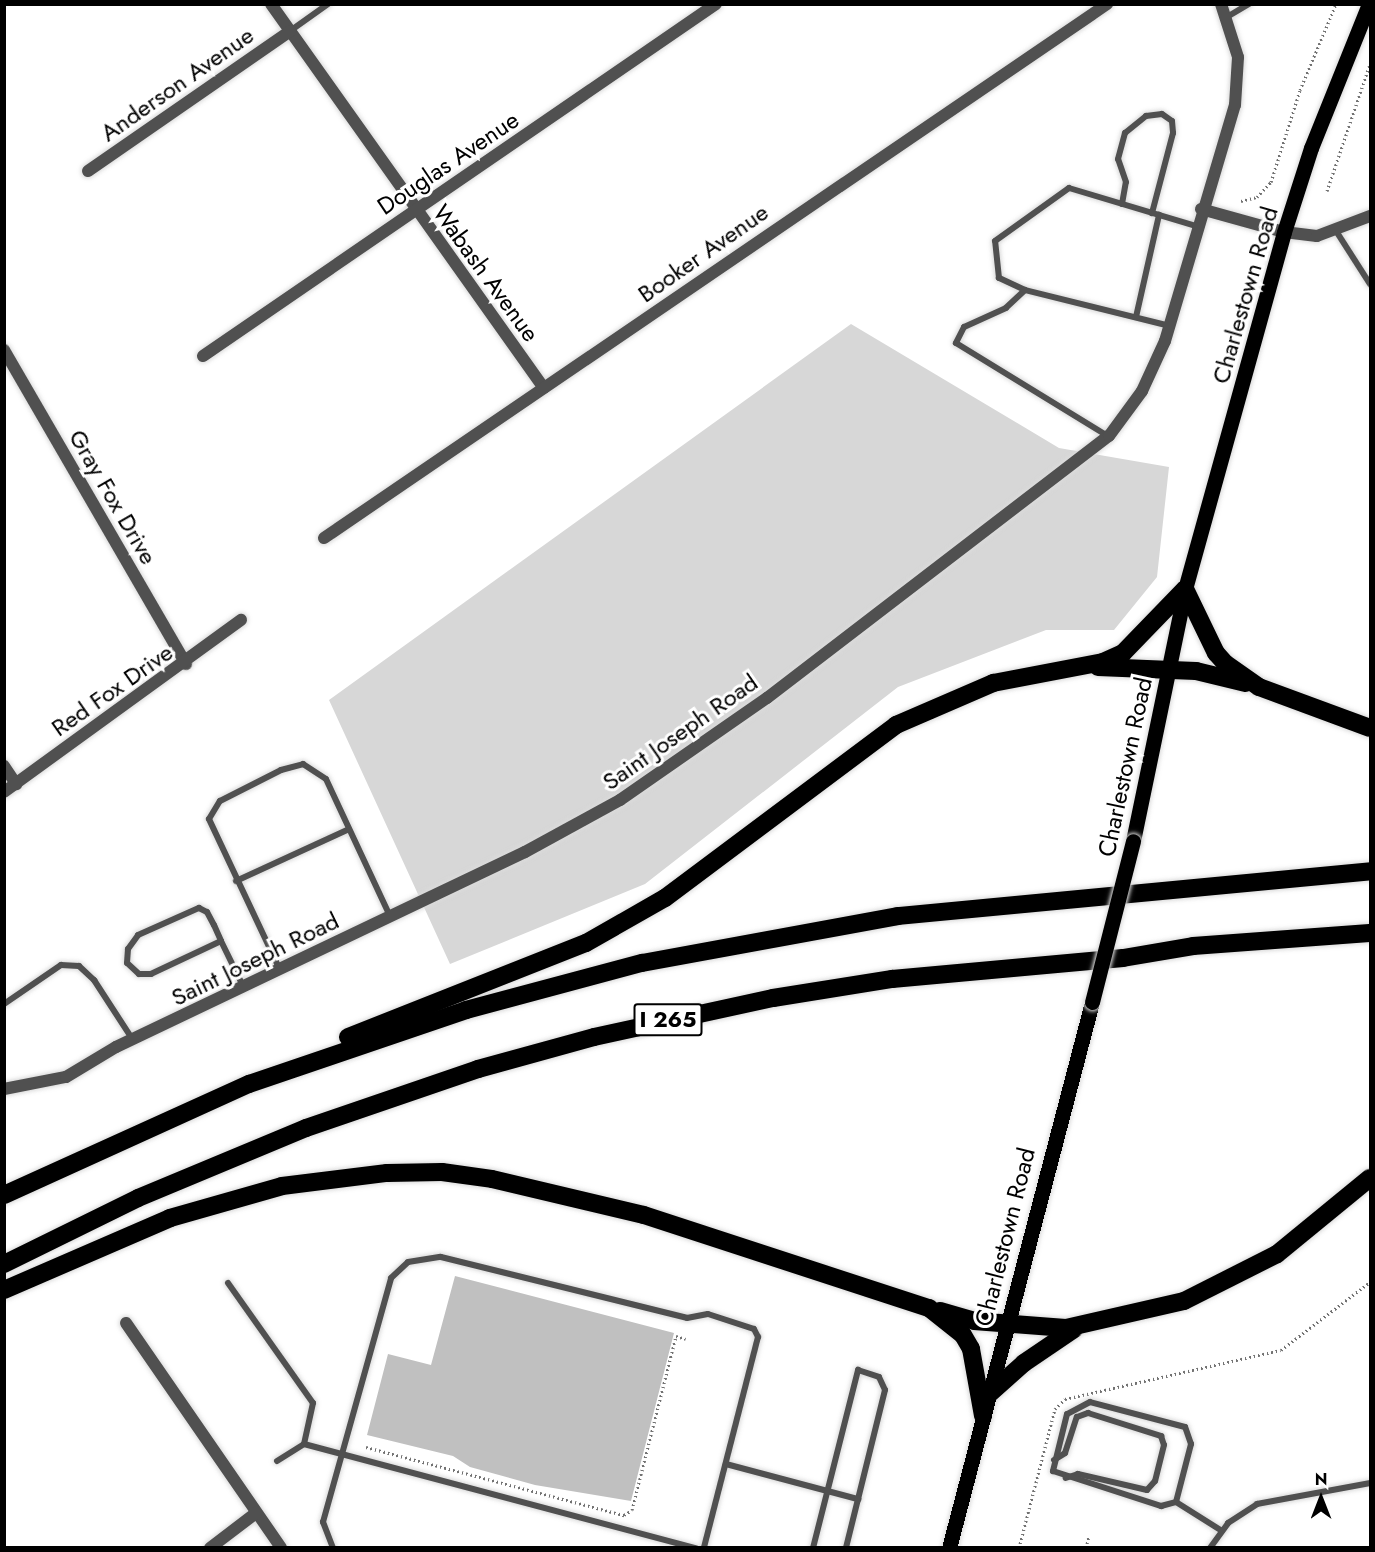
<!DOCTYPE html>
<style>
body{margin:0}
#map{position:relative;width:1375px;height:1552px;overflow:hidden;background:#fff;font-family:Jost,sans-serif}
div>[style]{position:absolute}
.green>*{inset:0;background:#d7d7d7}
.building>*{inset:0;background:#c0c0c0}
.path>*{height:3px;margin-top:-1.5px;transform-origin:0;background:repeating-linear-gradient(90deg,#727272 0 1.5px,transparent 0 4.5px)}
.roads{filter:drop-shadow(0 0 2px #dbdbdb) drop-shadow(0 0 2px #dbdbdb)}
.lane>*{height:6px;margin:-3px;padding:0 3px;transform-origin:3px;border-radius:3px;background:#505050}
.street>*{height:12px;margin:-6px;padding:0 6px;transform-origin:6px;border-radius:6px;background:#505050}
.primary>*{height:15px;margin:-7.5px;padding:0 7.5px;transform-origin:7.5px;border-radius:7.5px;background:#000}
.highway>*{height:18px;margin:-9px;padding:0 9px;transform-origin:9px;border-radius:9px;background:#000}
.bridges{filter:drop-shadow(0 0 2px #dbdbdb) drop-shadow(0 0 2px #dbdbdb)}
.primary-bridge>*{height:15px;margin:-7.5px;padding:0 7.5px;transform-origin:7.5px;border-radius:7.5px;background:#000}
span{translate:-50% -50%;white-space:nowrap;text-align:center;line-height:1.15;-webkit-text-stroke:6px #fff;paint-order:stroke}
.shield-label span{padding:2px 4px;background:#fff;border:2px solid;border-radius:4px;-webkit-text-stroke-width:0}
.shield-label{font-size:22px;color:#000;font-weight:700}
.street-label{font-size:24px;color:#000}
.frame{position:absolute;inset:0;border:6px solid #000;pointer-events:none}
.north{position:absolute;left:1291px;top:1468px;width:60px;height:60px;-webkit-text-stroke:4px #fff;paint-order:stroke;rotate:0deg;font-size:16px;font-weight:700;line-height:24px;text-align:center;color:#000}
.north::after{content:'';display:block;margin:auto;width:21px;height:27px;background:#000;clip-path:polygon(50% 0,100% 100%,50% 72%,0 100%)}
</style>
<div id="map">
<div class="green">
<i style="clip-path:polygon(851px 324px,1059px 448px,1169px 467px,1157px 577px,1114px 630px,1046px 630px,898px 687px,645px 884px,450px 964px,329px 700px)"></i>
</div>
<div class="building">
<i style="clip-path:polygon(455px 1276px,674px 1333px,631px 1501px,535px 1485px,470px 1467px,453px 1456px,367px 1435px,388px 1354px,431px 1365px)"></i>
</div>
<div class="path">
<i style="left:1327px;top:191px;width:134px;rotate:-71.3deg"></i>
<i style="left:1241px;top:201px;width:16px;rotate:-14deg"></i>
<i style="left:1257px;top:197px;width:21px;rotate:-47deg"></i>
<i style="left:1271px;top:182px;width:96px;rotate:-72.5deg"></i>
<i style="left:1300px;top:90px;width:93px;rotate:-67.3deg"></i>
<i style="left:366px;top:1447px;width:267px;rotate:14.8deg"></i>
<i style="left:624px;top:1515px;width:9px;rotate:-32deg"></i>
<i style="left:632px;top:1510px;width:179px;rotate:-75.8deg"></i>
<i style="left:676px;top:1336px;width:10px;rotate:17deg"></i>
<i style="left:1019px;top:1548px;width:144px;rotate:-75.5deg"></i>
<i style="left:1055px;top:1409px;width:14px;rotate:-45deg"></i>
<i style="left:1065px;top:1399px;width:221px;rotate:-12.8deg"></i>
<i style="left:1281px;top:1350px;width:112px;rotate:-37.4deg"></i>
<i style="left:1086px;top:1548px;width:12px;rotate:-76deg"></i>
</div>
<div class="roads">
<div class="lane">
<i style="left:1227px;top:17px;width:26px;rotate:-31deg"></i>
<i style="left:290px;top:31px;width:47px;rotate:-35.4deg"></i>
<i style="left:1122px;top:204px;width:22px;rotate:-80deg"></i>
<i style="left:1126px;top:182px;width:24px;rotate:-109deg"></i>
<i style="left:1118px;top:159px;width:27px;rotate:-75deg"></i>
<i style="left:1125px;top:133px;width:27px;rotate:-39deg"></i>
<i style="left:1146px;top:116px;width:16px;rotate:-7deg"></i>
<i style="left:1162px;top:114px;width:12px;rotate:35deg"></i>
<i style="left:1172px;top:121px;width:12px;rotate:85deg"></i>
<i style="left:1173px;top:133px;width:83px;rotate:104.7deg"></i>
<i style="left:1336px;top:231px;width:63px;rotate:57.3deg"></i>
<i style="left:1025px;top:290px;width:26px;rotate:137deg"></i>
<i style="left:1006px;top:308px;width:46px;rotate:155.7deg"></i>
<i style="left:964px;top:327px;width:18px;rotate:117deg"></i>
<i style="left:956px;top:343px;width:178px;rotate:31.5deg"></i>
<i style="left:1136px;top:317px;width:105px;rotate:-77.3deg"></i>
<i style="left:1170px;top:326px;width:149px;rotate:-166.1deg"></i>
<i style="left:1025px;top:290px;width:29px;rotate:-155deg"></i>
<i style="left:999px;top:278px;width:37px;rotate:-96deg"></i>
<i style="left:995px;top:241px;width:91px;rotate:-35.6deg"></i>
<i style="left:1069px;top:188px;width:133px;rotate:16.7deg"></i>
<i style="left:236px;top:881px;width:124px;rotate:-24.7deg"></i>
<i style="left:221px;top:941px;width:77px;rotate:154.8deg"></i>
<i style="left:151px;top:974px;width:12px;rotate:180deg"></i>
<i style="left:139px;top:974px;width:16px;rotate:-137deg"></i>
<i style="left:127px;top:963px;width:14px;rotate:-86deg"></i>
<i style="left:128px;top:949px;width:17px;rotate:-54deg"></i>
<i style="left:138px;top:935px;width:67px;rotate:-23.9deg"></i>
<i style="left:199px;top:908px;width:9px;rotate:27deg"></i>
<i style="left:207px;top:912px;width:15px;rotate:62deg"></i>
<i style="left:214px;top:925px;width:17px;rotate:66deg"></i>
<i style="left:221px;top:941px;width:50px;rotate:63.9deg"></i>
<i style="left:280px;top:970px;width:167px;rotate:-115.2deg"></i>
<i style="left:209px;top:819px;width:21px;rotate:-59deg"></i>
<i style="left:220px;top:801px;width:68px;rotate:-26.9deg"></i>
<i style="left:281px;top:770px;width:23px;rotate:-15deg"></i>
<i style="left:303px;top:764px;width:27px;rotate:33deg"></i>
<i style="left:326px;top:779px;width:151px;rotate:65deg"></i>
<i style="left:4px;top:1004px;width:69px;rotate:-34.4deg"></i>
<i style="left:61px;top:965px;width:18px;rotate:3deg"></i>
<i style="left:79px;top:966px;width:21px;rotate:43deg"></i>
<i style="left:94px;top:980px;width:72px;rotate:57deg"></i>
<i style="left:228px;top:1283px;width:147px;rotate:54.7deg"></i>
<i style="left:313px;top:1403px;width:42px;rotate:102.4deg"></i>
<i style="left:304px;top:1444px;width:406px;rotate:14.9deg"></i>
<i style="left:1054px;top:1460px;width:13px;rotate:-32deg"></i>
<i style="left:1065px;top:1453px;width:38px;rotate:-72deg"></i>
<i style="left:1077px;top:1417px;width:12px;rotate:-20deg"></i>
<i style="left:1088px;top:1413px;width:77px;rotate:17.5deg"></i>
<i style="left:1161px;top:1436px;width:9px;rotate:72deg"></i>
<i style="left:1164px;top:1445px;width:37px;rotate:104deg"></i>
<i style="left:1155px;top:1481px;width:12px;rotate:132deg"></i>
<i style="left:1147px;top:1490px;width:71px;rotate:-166.9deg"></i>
<i style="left:1078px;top:1474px;width:13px;rotate:162deg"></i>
<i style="left:277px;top:1461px;width:32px;rotate:-32deg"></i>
<i style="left:726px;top:1464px;width:137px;rotate:14.9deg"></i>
<i style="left:1176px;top:1502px;width:60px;rotate:-75.5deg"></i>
<i style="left:1191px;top:1444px;width:18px;rotate:-109deg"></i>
<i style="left:1185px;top:1427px;width:98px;rotate:-165.3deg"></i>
<i style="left:1090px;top:1402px;width:26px;rotate:152deg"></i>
<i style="left:1067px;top:1414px;width:59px;rotate:103.8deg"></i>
<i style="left:1053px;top:1471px;width:114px;rotate:18deg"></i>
<i style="left:1161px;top:1506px;width:16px;rotate:-15deg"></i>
<i style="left:1176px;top:1502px;width:54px;rotate:32.2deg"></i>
<i style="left:333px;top:1548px;width:28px;rotate:-111deg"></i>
<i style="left:323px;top:1522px;width:253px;rotate:-74.4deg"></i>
<i style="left:391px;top:1278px;width:23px;rotate:-43deg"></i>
<i style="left:408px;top:1262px;width:33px;rotate:-9deg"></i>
<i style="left:441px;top:1257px;width:253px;rotate:13.9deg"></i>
<i style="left:687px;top:1318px;width:21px;rotate:-11deg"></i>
<i style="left:708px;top:1314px;width:48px;rotate:18.1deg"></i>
<i style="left:754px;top:1329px;width:9px;rotate:63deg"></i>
<i style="left:758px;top:1337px;width:218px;rotate:104.4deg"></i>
<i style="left:813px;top:1548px;width:184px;rotate:-75.8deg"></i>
<i style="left:858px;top:1370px;width:22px;rotate:18deg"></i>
<i style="left:879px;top:1377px;width:14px;rotate:65deg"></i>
<i style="left:885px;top:1390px;width:163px;rotate:103.9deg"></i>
<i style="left:1210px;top:1548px;width:31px;rotate:-54deg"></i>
<i style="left:1228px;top:1523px;width:35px;rotate:-33deg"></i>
<i style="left:1257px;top:1504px;width:115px;rotate:-10.5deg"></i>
</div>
<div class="street">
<i style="left:271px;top:4px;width:471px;rotate:54.6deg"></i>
<i style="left:88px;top:171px;width:246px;rotate:-34.7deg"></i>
<i style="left:1201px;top:209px;width:86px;rotate:15.5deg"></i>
<i style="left:1284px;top:232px;width:33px;rotate:7deg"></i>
<i style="left:1317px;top:236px;width:57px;rotate:-20.7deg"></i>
<i style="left:4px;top:350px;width:363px;rotate:59.9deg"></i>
<i style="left:203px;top:356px;width:622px;rotate:-34.46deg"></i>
<i style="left:324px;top:538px;width:948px;rotate:-34.29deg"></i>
<i style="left:4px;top:766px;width:22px;rotate:56deg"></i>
<i style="left:4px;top:792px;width:293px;rotate:-36deg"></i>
<i style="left:4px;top:1089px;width:63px;rotate:-11deg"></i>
<i style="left:66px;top:1077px;width:58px;rotate:-31deg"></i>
<i style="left:116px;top:1047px;width:453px;rotate:-25.5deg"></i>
<i style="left:525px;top:852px;width:108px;rotate:-28.7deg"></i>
<i style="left:620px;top:800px;width:179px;rotate:-34.8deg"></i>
<i style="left:767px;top:698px;width:431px;rotate:-37.5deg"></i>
<i style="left:1109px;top:436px;width:56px;rotate:-53.7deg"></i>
<i style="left:1142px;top:391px;width:55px;rotate:-65.3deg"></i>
<i style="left:1165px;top:341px;width:246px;rotate:-73.5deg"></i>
<i style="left:1235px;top:105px;width:48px;rotate:-86.4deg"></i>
<i style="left:1238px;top:57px;width:56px;rotate:-107.8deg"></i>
<i style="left:126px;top:1323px;width:273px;rotate:55.4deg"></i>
<i style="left:210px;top:1548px;width:58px;rotate:-37.3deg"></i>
</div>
<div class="primary">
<i style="left:1133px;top:841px;width:257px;rotate:-78.3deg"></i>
<i style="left:1185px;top:589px;width:370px;rotate:-74.5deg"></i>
<i style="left:1284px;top:232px;width:88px;rotate:-72.2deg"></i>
<i style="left:1311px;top:148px;width:155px;rotate:-68.1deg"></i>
<i style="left:949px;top:1548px;width:564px;rotate:-75.32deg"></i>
</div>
<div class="highway">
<i style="left:1098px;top:667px;width:98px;rotate:2.3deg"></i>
<i style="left:1196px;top:671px;width:51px;rotate:13.5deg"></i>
<i style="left:348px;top:1037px;width:256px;rotate:-21.6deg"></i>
<i style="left:586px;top:943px;width:91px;rotate:-29.7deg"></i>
<i style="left:665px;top:898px;width:289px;rotate:-36.8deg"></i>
<i style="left:896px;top:725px;width:106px;rotate:-23.4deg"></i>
<i style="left:993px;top:683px;width:112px;rotate:-10.8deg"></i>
<i style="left:1103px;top:662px;width:22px;rotate:-24deg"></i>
<i style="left:1123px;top:653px;width:89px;rotate:-45.9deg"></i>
<i style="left:1185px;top:589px;width:71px;rotate:64.2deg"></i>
<i style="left:1216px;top:653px;width:15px;rotate:48deg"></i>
<i style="left:1226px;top:664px;width:40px;rotate:34.9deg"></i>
<i style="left:1259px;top:687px;width:118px;rotate:20.3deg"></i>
<i style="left:4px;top:1195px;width:269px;rotate:-24.4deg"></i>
<i style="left:249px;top:1084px;width:229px;rotate:-18.8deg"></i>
<i style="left:466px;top:1010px;width:182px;rotate:-15deg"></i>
<i style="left:642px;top:963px;width:260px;rotate:-10.4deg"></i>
<i style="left:898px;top:916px;width:474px;rotate:-5.4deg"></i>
<i style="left:4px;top:1264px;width:149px;rotate:-26.2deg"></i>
<i style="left:138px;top:1198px;width:182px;rotate:-22.6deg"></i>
<i style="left:306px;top:1128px;width:182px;rotate:-18.9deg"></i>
<i style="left:478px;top:1069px;width:120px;rotate:-15.4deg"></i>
<i style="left:594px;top:1037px;width:183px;rotate:-12.3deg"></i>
<i style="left:773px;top:998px;width:121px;rotate:-9.1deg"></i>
<i style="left:892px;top:979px;width:232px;rotate:-5.2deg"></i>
<i style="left:1123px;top:958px;width:71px;rotate:-9.7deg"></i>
<i style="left:1193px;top:946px;width:177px;rotate:-4.2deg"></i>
<i style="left:4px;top:1290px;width:181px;rotate:-23.4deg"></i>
<i style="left:170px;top:1218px;width:116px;rotate:-15.9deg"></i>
<i style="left:282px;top:1186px;width:106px;rotate:-7.1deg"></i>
<i style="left:387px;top:1173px;width:55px;rotate:-1deg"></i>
<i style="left:442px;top:1172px;width:50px;rotate:8deg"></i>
<i style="left:492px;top:1179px;width:156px;rotate:13.3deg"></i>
<i style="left:644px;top:1215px;width:300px;rotate:18.1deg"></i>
<i style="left:929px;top:1308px;width:43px;rotate:38.5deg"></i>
<i style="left:963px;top:1335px;width:16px;rotate:60deg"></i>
<i style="left:971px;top:1349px;width:68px;rotate:79.8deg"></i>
<i style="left:940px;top:1311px;width:35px;rotate:16deg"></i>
<i style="left:974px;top:1321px;width:92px;rotate:4.4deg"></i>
<i style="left:1066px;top:1328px;width:121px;rotate:-12.9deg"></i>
<i style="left:1184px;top:1301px;width:104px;rotate:-26.8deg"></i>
<i style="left:1277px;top:1254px;width:120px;rotate:-39.3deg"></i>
<i style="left:988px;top:1395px;width:48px;rotate:-41.6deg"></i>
<i style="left:1024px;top:1363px;width:60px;rotate:-34.2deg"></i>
</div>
</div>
<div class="bridges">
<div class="primary-bridge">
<i style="left:1092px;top:1002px;width:166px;rotate:-75.7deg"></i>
</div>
</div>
<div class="shield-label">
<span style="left:668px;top:1020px">I 265</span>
</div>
<div class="street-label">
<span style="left:177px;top:84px;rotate:-35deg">Anderson Avenue</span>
<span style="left:448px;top:163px;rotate:-34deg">Douglas Avenue</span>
<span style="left:703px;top:253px;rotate:-35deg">Booker Avenue</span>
<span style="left:486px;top:273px;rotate:54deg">Wabash Avenue</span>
<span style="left:1245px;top:295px;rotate:-74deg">Charlestown Road</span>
<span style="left:113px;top:497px;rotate:60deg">Gray Fox Drive</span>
<span style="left:112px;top:690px;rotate:-35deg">Red Fox Drive</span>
<span style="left:680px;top:732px;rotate:-35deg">Saint Joseph Road</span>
<span style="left:1125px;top:767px;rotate:-78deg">Charlestown Road</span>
<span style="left:255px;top:959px;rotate:-26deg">Saint Joseph Road</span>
<span style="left:1005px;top:1237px;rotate:-76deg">Charlestown Road</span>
</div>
<div class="frame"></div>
<div class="north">N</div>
</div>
